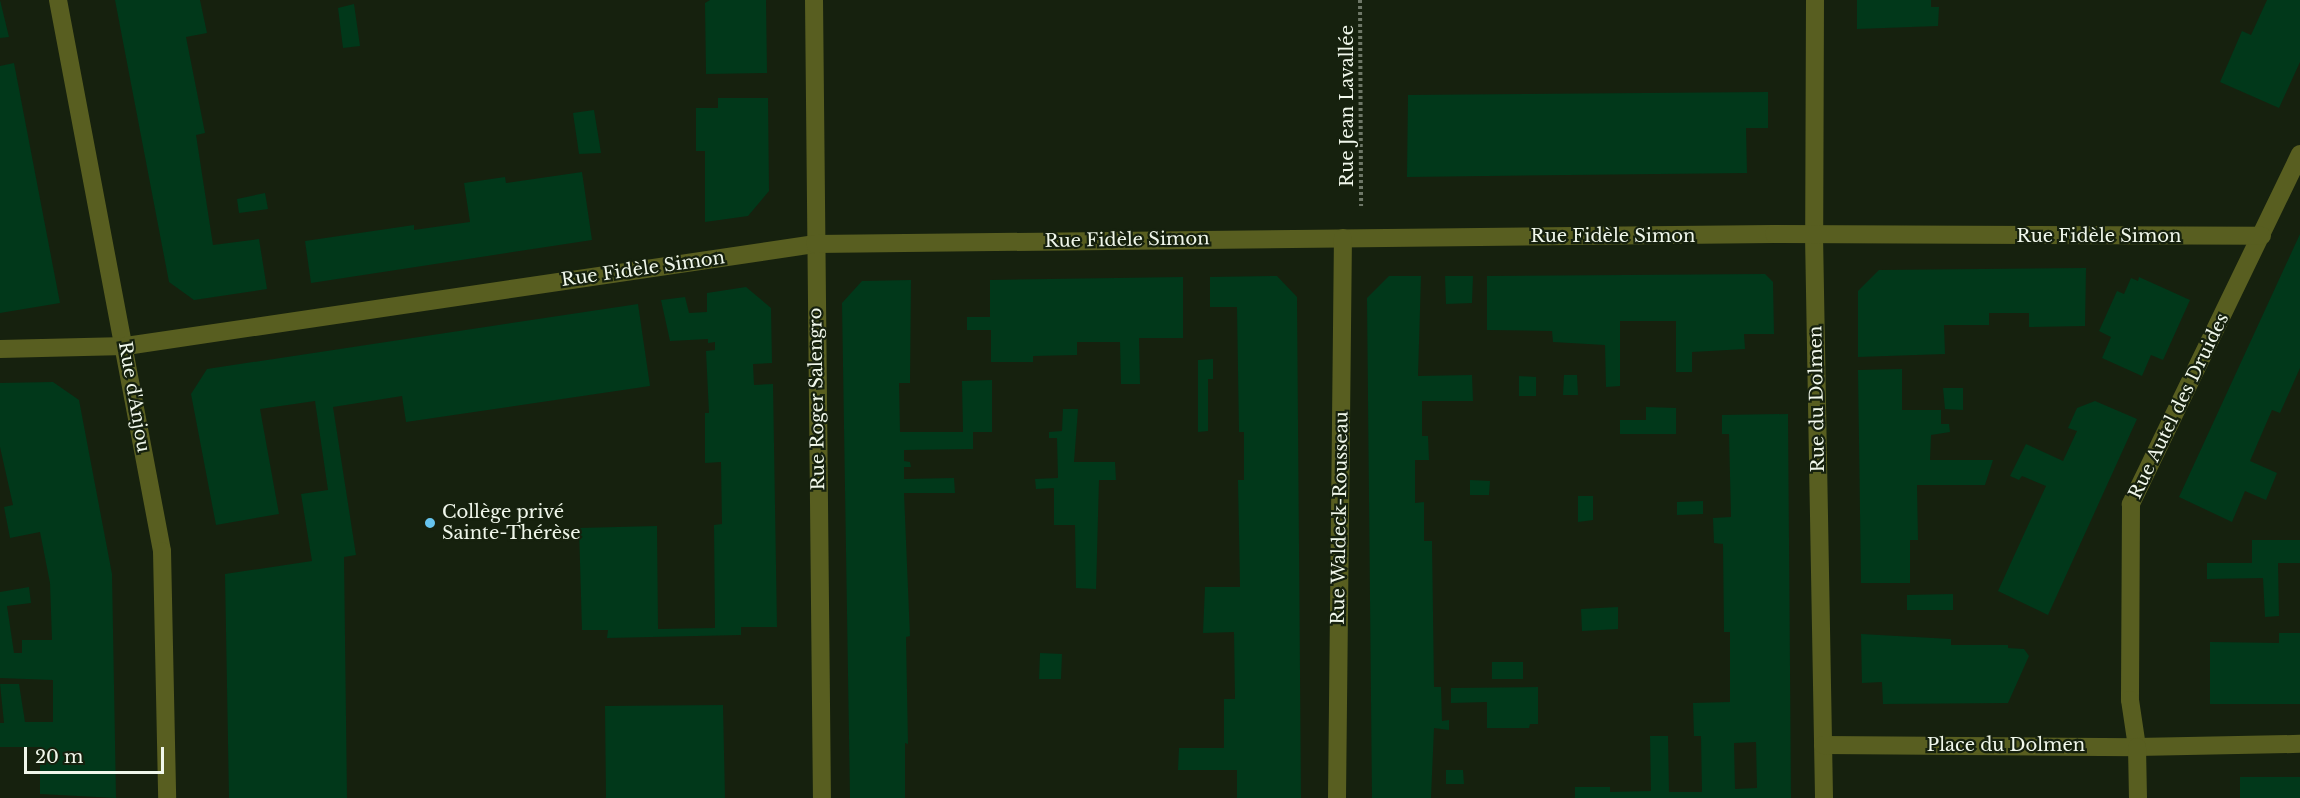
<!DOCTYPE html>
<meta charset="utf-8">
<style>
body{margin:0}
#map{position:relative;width:2300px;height:798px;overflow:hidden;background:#16210e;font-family:"Libre Baskerville",serif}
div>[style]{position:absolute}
.building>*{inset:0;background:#01381a}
.path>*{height:4px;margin-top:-2px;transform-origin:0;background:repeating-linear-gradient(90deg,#6f7868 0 3px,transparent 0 6px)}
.minor>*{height:18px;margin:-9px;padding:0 9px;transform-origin:9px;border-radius:9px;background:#585e20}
.dots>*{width:16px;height:16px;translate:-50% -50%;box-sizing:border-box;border:3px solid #16210e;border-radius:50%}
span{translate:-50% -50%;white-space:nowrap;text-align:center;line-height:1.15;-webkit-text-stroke:4.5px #16210e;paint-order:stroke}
.street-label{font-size:18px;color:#f0f7eb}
.poi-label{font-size:18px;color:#f0f7eb}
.left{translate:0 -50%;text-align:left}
.scale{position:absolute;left:24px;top:747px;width:140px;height:27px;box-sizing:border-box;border:3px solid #f0f7eb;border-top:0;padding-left:8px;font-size:18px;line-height:21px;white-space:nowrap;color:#f0f7eb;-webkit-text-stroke:4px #16210e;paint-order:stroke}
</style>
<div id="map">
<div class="building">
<i style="clip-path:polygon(0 0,9px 37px,0 38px)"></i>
<i style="clip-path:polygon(115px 0,200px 0,207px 33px,186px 37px,205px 133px,196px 135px,213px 245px,259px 239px,267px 289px,194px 300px,169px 282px)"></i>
<i style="clip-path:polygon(710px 0,766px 0,767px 73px,706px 74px,705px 3px)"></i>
<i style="clip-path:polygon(1857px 0,1931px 0,1931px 7px,1939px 7px,1938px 26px,1857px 29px)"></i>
<i style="clip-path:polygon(2267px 0,2300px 0,2300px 62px,2279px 108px,2220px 82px,2242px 31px,2251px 35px)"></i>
<i style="clip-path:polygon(354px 4px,360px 46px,343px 48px,338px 8px)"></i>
<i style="clip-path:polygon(14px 63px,60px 303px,0 313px,0 66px)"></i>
<i style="clip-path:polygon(1768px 92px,1768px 128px,1746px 128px,1747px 173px,1407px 177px,1408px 95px)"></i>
<i style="clip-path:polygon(718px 98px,768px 98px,769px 191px,748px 216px,705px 222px,705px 151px,696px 151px,696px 108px,718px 108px)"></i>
<i style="clip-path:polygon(594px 110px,601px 153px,579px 154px,573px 113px)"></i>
<i style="clip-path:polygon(582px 172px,592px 240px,311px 283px,305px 241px,414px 225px,414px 230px,470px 222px,464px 183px,505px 177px,506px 183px)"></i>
<i style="clip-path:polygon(265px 193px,268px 209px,239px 213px,237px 199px)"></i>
<i style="clip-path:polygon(2300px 234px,2300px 368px,2280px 413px,2272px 410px,2250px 461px,2277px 473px,2266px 500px,2245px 491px,2232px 522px,2179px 497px)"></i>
<i style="clip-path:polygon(2086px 268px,2085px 326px,2029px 327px,2029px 313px,1989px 313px,1989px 325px,1944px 325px,1945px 354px,1858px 357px,1858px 291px,1879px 270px)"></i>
<i style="clip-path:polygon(1765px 274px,1773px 282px,1774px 334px,1744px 334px,1745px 349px,1692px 352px,1692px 372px,1676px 372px,1676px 321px,1620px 321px,1620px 386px,1606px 387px,1605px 345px,1553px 342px,1552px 331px,1487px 330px,1487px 276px)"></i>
<i style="clip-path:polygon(1277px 276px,1297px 297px,1301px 798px,1237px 798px,1237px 770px,1178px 770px,1179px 748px,1224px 748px,1224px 699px,1235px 699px,1234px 632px,1203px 633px,1205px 587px,1240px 587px,1238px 480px,1244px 480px,1244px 432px,1239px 432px,1237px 307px,1210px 307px,1210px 277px)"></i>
<i style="clip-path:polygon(1389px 276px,1421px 276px,1418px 376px,1472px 375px,1473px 401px,1422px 401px,1422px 436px,1428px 436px,1429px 460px,1415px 460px,1415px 503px,1424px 502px,1424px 541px,1432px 541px,1434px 687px,1441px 687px,1442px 721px,1449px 720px,1449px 730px,1434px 728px,1431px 798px,1372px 798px,1367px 298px)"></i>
<i style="clip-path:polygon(1445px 276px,1473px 276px,1472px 303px,1446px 304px)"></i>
<i style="clip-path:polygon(1183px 277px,1183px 338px,1139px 338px,1140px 384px,1121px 384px,1120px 342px,1077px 342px,1077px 355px,1033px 356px,1033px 362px,991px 362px,991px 330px,967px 330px,967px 317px,990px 317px,990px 280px)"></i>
<i style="clip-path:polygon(2139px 277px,2190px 300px,2163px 360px,2151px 355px,2142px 376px,2102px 358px,2111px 337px,2099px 331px,2117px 291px,2124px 294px,2131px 278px,2138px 281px)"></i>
<i style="clip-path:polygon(911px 280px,910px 383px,899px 383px,900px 432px,963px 432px,962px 381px,992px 380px,992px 432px,973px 432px,973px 449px,904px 450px,904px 461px,910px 462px,911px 467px,904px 467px,904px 479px,954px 478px,955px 493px,904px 493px,910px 636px,906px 637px,908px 744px,905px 743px,905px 798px,850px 798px,842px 303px,862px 281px)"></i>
<i style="clip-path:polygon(746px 287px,771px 308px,772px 363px,753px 364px,754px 385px,773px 384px,777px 627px,741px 627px,741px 635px,607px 638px,608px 630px,582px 630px,579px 528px,657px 526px,658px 629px,715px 628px,714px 525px,722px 524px,721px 462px,705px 463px,705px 413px,709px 413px,706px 351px,715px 350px,715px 342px,708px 343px,708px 339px,670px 341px,661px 300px,685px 297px,689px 313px,707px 312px,707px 293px)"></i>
<i style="clip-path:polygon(638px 304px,650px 386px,406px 422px,402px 396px,333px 407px,356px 555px,344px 557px,347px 798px,229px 798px,225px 574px,312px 561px,301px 494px,328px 490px,315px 401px,260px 409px,279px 514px,216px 525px,191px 394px,207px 369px)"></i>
<i style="clip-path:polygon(1213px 359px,1213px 379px,1208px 379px,1208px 431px,1198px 432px,1198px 360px)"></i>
<i style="clip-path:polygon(1902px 369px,1902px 410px,1941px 410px,1941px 424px,1949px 424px,1950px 432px,1931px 435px,1930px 460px,1993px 460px,1985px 485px,1917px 485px,1918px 540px,1910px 540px,1910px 583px,1861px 583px,1858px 370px)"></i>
<i style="clip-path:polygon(1564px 375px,1577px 375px,1578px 395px,1563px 395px)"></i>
<i style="clip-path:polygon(1519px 376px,1536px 377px,1536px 396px,1519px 396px)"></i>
<i style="clip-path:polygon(53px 382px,79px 400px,112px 574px,116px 798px,40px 794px,40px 747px,0 747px,0 723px,4px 723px,0 684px,19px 684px,25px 722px,53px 722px,53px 680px,0 678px,0 592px,29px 587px,31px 603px,7px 606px,14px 653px,22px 653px,22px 640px,52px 640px,50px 583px,40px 532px,10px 538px,4px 507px,13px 505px,0 447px,0 383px)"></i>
<i style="clip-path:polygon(1943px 388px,1963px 388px,1963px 410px,1945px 409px)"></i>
<i style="clip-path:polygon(2095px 401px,2137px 419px,2048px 615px,1998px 591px,2046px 486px,2022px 476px,2019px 480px,2010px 476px,2026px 444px,2063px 461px,2077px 431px,2068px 428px,2077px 408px)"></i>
<i style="clip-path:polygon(1646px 407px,1676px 408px,1676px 434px,1620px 434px,1620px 420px,1646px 420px)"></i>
<i style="clip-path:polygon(1063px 409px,1078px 409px,1074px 462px,1115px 462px,1116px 480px,1099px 480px,1096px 589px,1076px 588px,1075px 525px,1054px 525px,1054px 488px,1036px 489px,1035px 479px,1058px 478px,1057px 438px,1049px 438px,1049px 432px,1062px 431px)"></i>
<i style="clip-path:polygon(evenodd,1788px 414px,1791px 798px,1575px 798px,1575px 787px,1610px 787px,1610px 792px,1651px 791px,1650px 736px,1668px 736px,1669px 792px,1702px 792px,1701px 736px,1694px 736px,1693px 703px,1730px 702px,1730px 632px,1724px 632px,1723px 544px,1714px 543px,1713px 518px,1731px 517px,1729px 434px,1722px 434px,1722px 415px,1788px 414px,1756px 742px,1757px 788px,1735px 789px,1734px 743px,1756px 742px)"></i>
<i style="clip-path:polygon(1470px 480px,1490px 481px,1489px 495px,1470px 495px)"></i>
<i style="clip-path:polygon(1578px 496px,1593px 496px,1593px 520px,1578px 522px)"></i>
<i style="clip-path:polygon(1703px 501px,1703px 514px,1677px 515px,1677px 502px)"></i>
<i style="clip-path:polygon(2252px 540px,2300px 540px,2300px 563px,2278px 563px,2279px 616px,2265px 617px,2263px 578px,2207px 579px,2207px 563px,2252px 563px)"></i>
<i style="clip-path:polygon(1953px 594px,1953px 610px,1907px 610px,1907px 595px)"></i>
<i style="clip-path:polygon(1618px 607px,1618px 629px,1582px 631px,1581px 609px)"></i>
<i style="clip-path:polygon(2279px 633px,2300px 633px,2300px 704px,2210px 704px,2210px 642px,2279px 643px)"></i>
<i style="clip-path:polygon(1861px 634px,1951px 639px,1951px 645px,2008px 645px,2008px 648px,2024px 649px,2029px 656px,2008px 703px,1883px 704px,1882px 682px,1862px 683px)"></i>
<i style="clip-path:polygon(1040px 653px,1062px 654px,1061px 679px,1039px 679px)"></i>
<i style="clip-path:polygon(1492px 662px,1523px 662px,1523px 679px,1492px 679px)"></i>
<i style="clip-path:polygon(1538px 687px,1538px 724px,1530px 724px,1529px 728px,1487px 728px,1487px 702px,1451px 703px,1451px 688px)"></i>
<i style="clip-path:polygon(723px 705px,725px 798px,606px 798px,605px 706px)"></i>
<i style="clip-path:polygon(1446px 770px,1463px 770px,1464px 784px,1446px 784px)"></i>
<i style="clip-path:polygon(2240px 777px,2300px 777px,2300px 798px,2240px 798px)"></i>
</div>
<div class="path">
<i style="left:1360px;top:0;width:206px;rotate:89.7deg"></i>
</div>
<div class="minor">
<i style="left:58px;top:0;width:561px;rotate:79.31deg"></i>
<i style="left:162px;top:551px;width:247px;rotate:88.8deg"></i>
<i style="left:814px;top:0;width:798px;rotate:89.43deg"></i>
<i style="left:1815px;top:0;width:235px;rotate:90.2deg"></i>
<i style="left:1814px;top:235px;width:563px;rotate:88.98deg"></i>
<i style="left:2300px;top:154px;width:389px;rotate:115.8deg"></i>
<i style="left:2131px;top:504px;width:196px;rotate:90.3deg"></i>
<i style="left:2130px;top:700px;width:48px;rotate:81.5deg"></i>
<i style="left:2137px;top:747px;width:163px;rotate:-1.1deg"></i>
<i style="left:0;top:349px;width:126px;rotate:-1.4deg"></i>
<i style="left:126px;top:346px;width:697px;rotate:-8.42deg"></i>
<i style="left:815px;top:244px;width:959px;rotate:-0.6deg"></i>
<i style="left:1774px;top:234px;width:488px;rotate:0.2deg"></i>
<i style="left:1823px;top:745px;width:314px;rotate:0.4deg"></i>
<i style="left:2137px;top:747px;width:51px;rotate:88.9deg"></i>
<i style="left:1337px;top:798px;width:560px;rotate:-89.39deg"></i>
</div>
<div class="dots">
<i style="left:430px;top:523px;background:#66c4ef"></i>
</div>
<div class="street-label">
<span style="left:1347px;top:106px;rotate:-90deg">Rue Jean Lavallée</span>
<span style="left:1613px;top:236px">Rue Fidèle Simon</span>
<span style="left:2099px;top:236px">Rue Fidèle Simon</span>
<span style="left:1127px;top:240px;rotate:-1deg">Rue Fidèle Simon</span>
<span style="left:643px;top:269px;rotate:-8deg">Rue Fidèle Simon</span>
<span style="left:134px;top:397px;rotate:80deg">Rue d'Anjou</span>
<span style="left:817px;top:399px;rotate:-91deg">Rue Roger Salengro</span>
<span style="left:1817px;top:399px;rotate:-91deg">Rue du Dolmen</span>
<span style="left:2179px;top:406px;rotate:-64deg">Rue Autel des Druides</span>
<span style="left:1340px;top:518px;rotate:-89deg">Rue Waldeck-Rousseau</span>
<span style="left:2006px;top:745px">Place du Dolmen</span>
</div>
<div class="poi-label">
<span class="left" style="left:442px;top:523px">Collège privé<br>Sainte-Thérèse</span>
</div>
<div class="scale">20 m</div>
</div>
